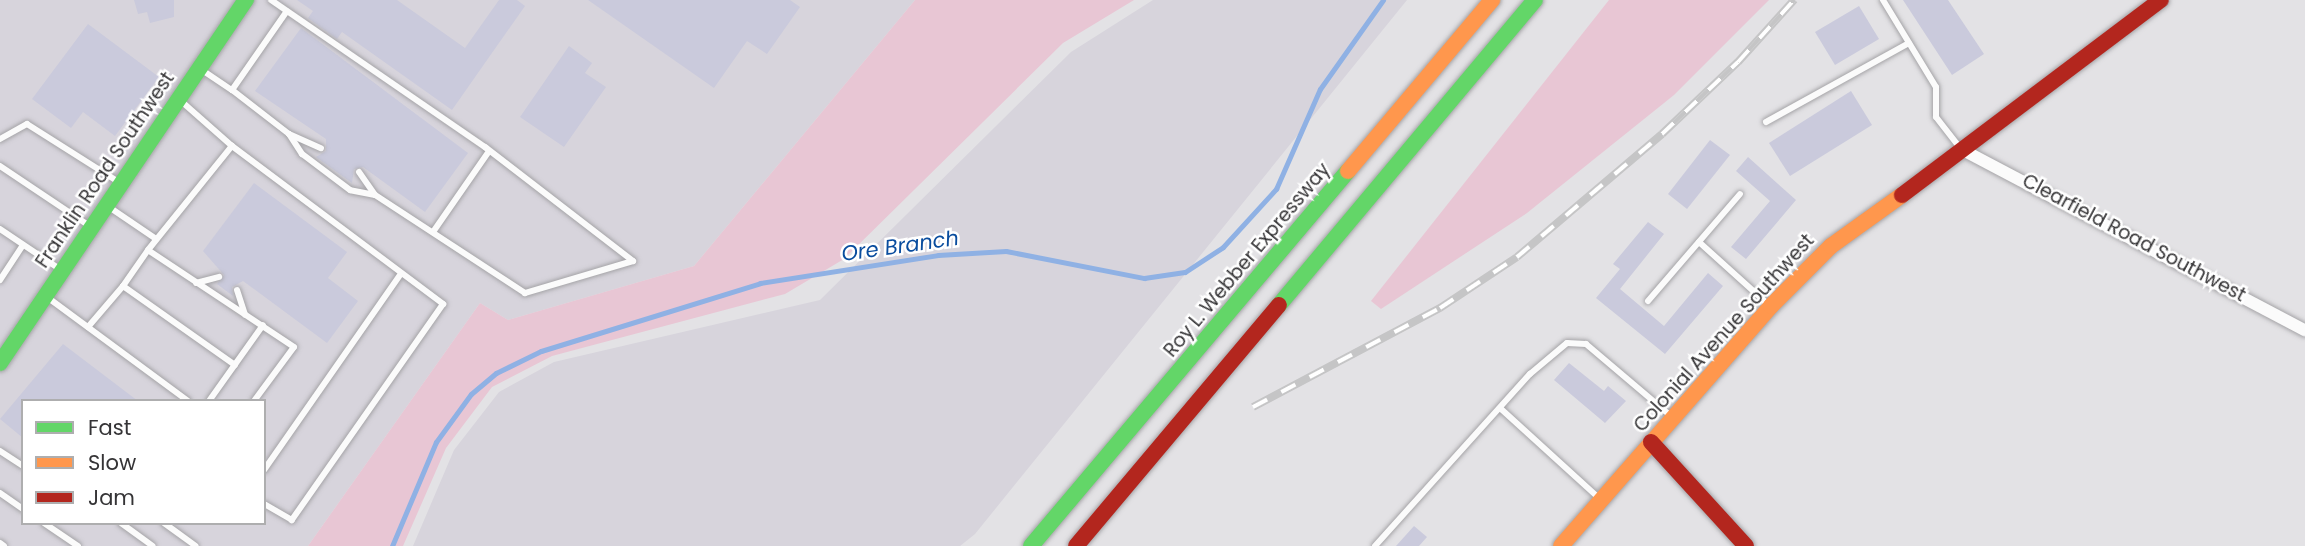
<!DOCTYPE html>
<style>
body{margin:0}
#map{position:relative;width:2305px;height:546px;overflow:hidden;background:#e3e2e5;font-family:Poppins,sans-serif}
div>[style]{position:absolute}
.built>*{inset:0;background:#d7d4dc}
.green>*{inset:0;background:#e8c6d4}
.stream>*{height:5px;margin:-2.5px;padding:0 2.5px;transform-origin:2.5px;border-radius:2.5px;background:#8fb1e4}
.building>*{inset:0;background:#cacadc}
.roads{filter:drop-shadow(0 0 2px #a5a4a7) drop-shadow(0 0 2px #a5a4a7)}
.lane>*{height:6px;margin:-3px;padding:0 3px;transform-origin:3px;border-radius:3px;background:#fbfbfb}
.street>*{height:12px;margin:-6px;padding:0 6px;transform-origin:6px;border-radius:6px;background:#fbfbfb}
.fast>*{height:16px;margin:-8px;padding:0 8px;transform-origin:8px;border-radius:8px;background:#63d668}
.slow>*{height:16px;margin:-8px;padding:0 8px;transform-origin:8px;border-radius:8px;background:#ff974d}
.jam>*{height:16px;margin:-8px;padding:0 8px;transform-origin:8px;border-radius:8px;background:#b3261e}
.rail>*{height:8px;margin-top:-4px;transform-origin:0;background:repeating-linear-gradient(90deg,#fff 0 16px,#c5c5c6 0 32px);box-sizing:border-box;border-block:2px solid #c5c5c6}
span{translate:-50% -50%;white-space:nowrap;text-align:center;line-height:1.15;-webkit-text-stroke:5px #fff;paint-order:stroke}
.street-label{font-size:19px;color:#353436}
.water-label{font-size:21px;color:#094c9e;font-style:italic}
.legend{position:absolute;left:21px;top:399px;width:245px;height:126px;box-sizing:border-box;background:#fff;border:2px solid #aeaeaf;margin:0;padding:9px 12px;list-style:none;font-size:21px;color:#353436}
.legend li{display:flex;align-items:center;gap:14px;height:35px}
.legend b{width:35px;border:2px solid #aeaeaf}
</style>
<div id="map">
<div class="built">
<i style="clip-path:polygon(evenodd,0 0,915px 0,694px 266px,508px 320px,480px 303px,308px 546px,0 546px,0 0,23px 401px,264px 401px,264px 523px,23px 523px,23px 401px)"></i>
<i style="clip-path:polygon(1153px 0,1407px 0,975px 534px,960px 546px,413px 546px,454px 450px,499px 392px,554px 362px,820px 300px,1071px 52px)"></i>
</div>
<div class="green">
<i style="clip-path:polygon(915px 0,1134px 0,1063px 43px,844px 259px,785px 294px,552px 356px,492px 387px,446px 448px,403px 546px,308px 546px,480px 303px,508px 320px,694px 266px)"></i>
<i style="clip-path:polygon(1609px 0,1769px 0,1674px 95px,1527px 213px,1381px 309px,1371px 301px)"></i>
</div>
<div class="stream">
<i style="left:392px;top:546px;width:113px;rotate:-67.1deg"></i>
<i style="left:436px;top:442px;width:59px;rotate:-53.9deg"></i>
<i style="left:471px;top:394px;width:33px;rotate:-40deg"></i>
<i style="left:496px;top:373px;width:50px;rotate:-26.1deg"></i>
<i style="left:541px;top:351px;width:229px;rotate:-17.2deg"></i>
<i style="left:760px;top:283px;width:180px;rotate:-8.9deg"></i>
<i style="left:938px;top:255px;width:68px;rotate:-3.4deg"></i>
<i style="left:1006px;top:251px;width:141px;rotate:11.1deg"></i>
<i style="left:1144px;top:278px;width:41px;rotate:-8.3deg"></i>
<i style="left:1185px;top:272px;width:45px;rotate:-33.3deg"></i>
<i style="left:1223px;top:247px;width:79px;rotate:-47.6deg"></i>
<i style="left:1276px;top:189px;width:109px;rotate:-66.3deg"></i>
<i style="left:1320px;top:89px;width:109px;rotate:-54.7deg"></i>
</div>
<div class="building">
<i style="clip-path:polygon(134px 0,174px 0,174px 17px,150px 23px,147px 12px,138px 14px)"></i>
<i style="clip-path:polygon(297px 0,397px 0,465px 48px,499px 0,517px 0,525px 6px,452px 110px,342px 32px,337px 39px,308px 18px,313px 11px)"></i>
<i style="clip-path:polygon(588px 0,790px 0,800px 7px,767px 54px,747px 41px,714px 88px)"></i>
<i style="clip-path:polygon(1903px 0,1948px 0,1984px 54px,1952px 75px)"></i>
<i style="clip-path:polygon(1859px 6px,1879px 39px,1835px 65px,1815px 32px)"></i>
<i style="clip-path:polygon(88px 24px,159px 77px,115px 136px,83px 112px,71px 128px,32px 99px)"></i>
<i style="clip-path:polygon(301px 28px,468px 153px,425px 212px,363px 167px,354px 169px,352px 183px,316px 157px,326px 151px,326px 139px,255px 91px)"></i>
<i style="clip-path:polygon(569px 46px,592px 63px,585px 73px,606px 87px,564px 147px,520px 117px)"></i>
<i style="clip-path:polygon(1851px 91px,1872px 125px,1790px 176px,1769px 143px)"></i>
<i style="clip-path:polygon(1710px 140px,1730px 155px,1687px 209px,1668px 194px)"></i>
<i style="clip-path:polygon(1748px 157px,1796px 200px,1746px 259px,1731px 247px,1770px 201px,1736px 171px)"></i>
<i style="clip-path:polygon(254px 183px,347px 252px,328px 278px,358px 301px,327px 343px,243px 281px,232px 287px,233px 296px,217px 284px,224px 275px,203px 251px)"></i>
<i style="clip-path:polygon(1648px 222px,1664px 234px,1620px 289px,1664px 326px,1708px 273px,1723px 286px,1665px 354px,1596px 298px,1620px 269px,1613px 264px)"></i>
<i style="clip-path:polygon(63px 344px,138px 401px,23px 401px,23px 438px,0 419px)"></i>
<i style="clip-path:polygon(1569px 363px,1604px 391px,1608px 386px,1626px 401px,1605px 423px,1554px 380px)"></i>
<i style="clip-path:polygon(1414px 526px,1427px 537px,1419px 546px,1396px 546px)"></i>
</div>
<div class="roads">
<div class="lane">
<i style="left:271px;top:0;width:260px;rotate:34.5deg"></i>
<i style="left:485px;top:147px;width:187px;rotate:37.6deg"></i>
<i style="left:633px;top:261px;width:113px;rotate:163.5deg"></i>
<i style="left:525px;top:293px;width:179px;rotate:-146.8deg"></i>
<i style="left:375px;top:195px;width:25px;rotate:-169deg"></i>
<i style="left:350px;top:190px;width:60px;rotate:-143.1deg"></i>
<i style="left:302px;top:154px;width:24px;rotate:-123deg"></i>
<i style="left:289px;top:134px;width:72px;rotate:-142.3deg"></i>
<i style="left:232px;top:90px;width:96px;rotate:-55.2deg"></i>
<i style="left:1883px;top:0;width:102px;rotate:58.7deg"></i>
<i style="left:1936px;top:87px;width:30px;rotate:90deg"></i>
<i style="left:1936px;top:117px;width:41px;rotate:52deg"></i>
<i style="left:202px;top:70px;width:36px;rotate:34deg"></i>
<i style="left:181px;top:101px;width:68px;rotate:41.4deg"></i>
<i style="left:1766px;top:122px;width:163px;rotate:-28.9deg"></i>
<i style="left:289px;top:134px;width:35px;rotate:24deg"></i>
<i style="left:0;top:139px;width:31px;rotate:-29deg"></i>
<i style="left:27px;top:124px;width:107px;rotate:32.3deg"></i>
<i style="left:0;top:166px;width:106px;rotate:33.8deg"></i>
<i style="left:359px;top:172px;width:28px;rotate:55deg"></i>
<i style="left:109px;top:207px;width:57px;rotate:34.2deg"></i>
<i style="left:0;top:229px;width:70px;rotate:33.9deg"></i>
<i style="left:433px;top:232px;width:98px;rotate:-55.3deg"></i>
<i style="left:1699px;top:242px;width:94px;rotate:42deg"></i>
<i style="left:0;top:280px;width:42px;rotate:-56.7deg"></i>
<i style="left:196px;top:283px;width:24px;rotate:-15deg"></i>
<i style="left:123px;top:286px;width:44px;rotate:-55.2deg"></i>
<i style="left:237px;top:290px;width:26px;rotate:72deg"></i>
<i style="left:47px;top:297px;width:175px;rotate:36.4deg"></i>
<i style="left:1648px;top:301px;width:141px;rotate:-49.3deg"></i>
<i style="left:88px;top:327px;width:54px;rotate:-49.5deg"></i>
<i style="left:123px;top:286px;width:137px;rotate:35.2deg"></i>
<i style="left:209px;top:401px;width:93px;rotate:-54.6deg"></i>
<i style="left:254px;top:401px;width:67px;rotate:-53.5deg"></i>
<i style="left:294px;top:347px;width:175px;rotate:-146.4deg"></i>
<i style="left:148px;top:250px;width:134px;rotate:-51.1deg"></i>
<i style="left:232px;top:146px;width:264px;rotate:36.8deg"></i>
<i style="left:443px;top:304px;width:264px;rotate:125deg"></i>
<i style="left:292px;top:520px;width:32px;rotate:-150deg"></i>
<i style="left:1500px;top:408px;width:135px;rotate:42.3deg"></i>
<i style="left:0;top:451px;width:27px;rotate:33deg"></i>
<i style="left:264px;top:470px;width:238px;rotate:-55.1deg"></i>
<i style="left:0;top:493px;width:28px;rotate:35deg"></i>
<i style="left:44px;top:523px;width:41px;rotate:34.1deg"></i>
<i style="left:121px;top:523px;width:39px;rotate:36deg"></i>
<i style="left:164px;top:523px;width:39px;rotate:36deg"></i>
<i style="left:0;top:543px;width:5px;rotate:37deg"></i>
<i style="left:1375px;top:546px;width:232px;rotate:-48deg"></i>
<i style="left:1530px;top:374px;width:48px;rotate:-40deg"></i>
<i style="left:1567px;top:343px;width:19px;rotate:3deg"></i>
<i style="left:1586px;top:344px;width:111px;rotate:40.3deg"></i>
</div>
<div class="street">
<i style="left:1961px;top:149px;width:389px;rotate:27.8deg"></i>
</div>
<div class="fast">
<i style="left:1279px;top:305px;width:398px;rotate:-50deg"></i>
<i style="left:0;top:363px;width:439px;rotate:-55.9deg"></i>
<i style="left:1031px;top:546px;width:491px;rotate:-49.8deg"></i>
</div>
<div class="slow">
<i style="left:1348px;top:171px;width:224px;rotate:-49.9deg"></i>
<i style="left:1561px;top:546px;width:319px;rotate:-48.8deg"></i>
<i style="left:1771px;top:306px;width:85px;rotate:-45deg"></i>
<i style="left:1831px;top:246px;width:87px;rotate:-35.7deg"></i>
</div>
<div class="jam">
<i style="left:1902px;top:195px;width:324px;rotate:-37deg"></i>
<i style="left:1651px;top:442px;width:141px;rotate:47.6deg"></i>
<i style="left:1076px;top:546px;width:315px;rotate:-49.9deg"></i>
</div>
</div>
<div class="rail">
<i style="left:1253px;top:407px;width:212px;rotate:-27.9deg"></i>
<i style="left:1440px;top:308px;width:92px;rotate:-33.5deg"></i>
<i style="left:1517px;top:257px;width:190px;rotate:-40.3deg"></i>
<i style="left:1662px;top:134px;width:105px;rotate:-43.5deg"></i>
<i style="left:1738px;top:62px;width:84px;rotate:-47.9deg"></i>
</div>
<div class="street-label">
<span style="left:105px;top:170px;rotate:-56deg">Franklin Road Southwest</span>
<span style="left:2134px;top:238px;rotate:28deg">Clearfield Road Southwest</span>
<span style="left:1247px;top:260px;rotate:-50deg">Roy L. Webber Expressway</span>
<span style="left:1724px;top:333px;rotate:-48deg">Colonial Avenue Southwest</span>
</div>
<div class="water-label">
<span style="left:900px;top:246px;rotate:-8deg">Ore Branch</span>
</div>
<ul class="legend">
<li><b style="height:9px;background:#63d668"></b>Fast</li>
<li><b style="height:9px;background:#ff974d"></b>Slow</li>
<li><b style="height:9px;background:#b3261e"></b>Jam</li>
</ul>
</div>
